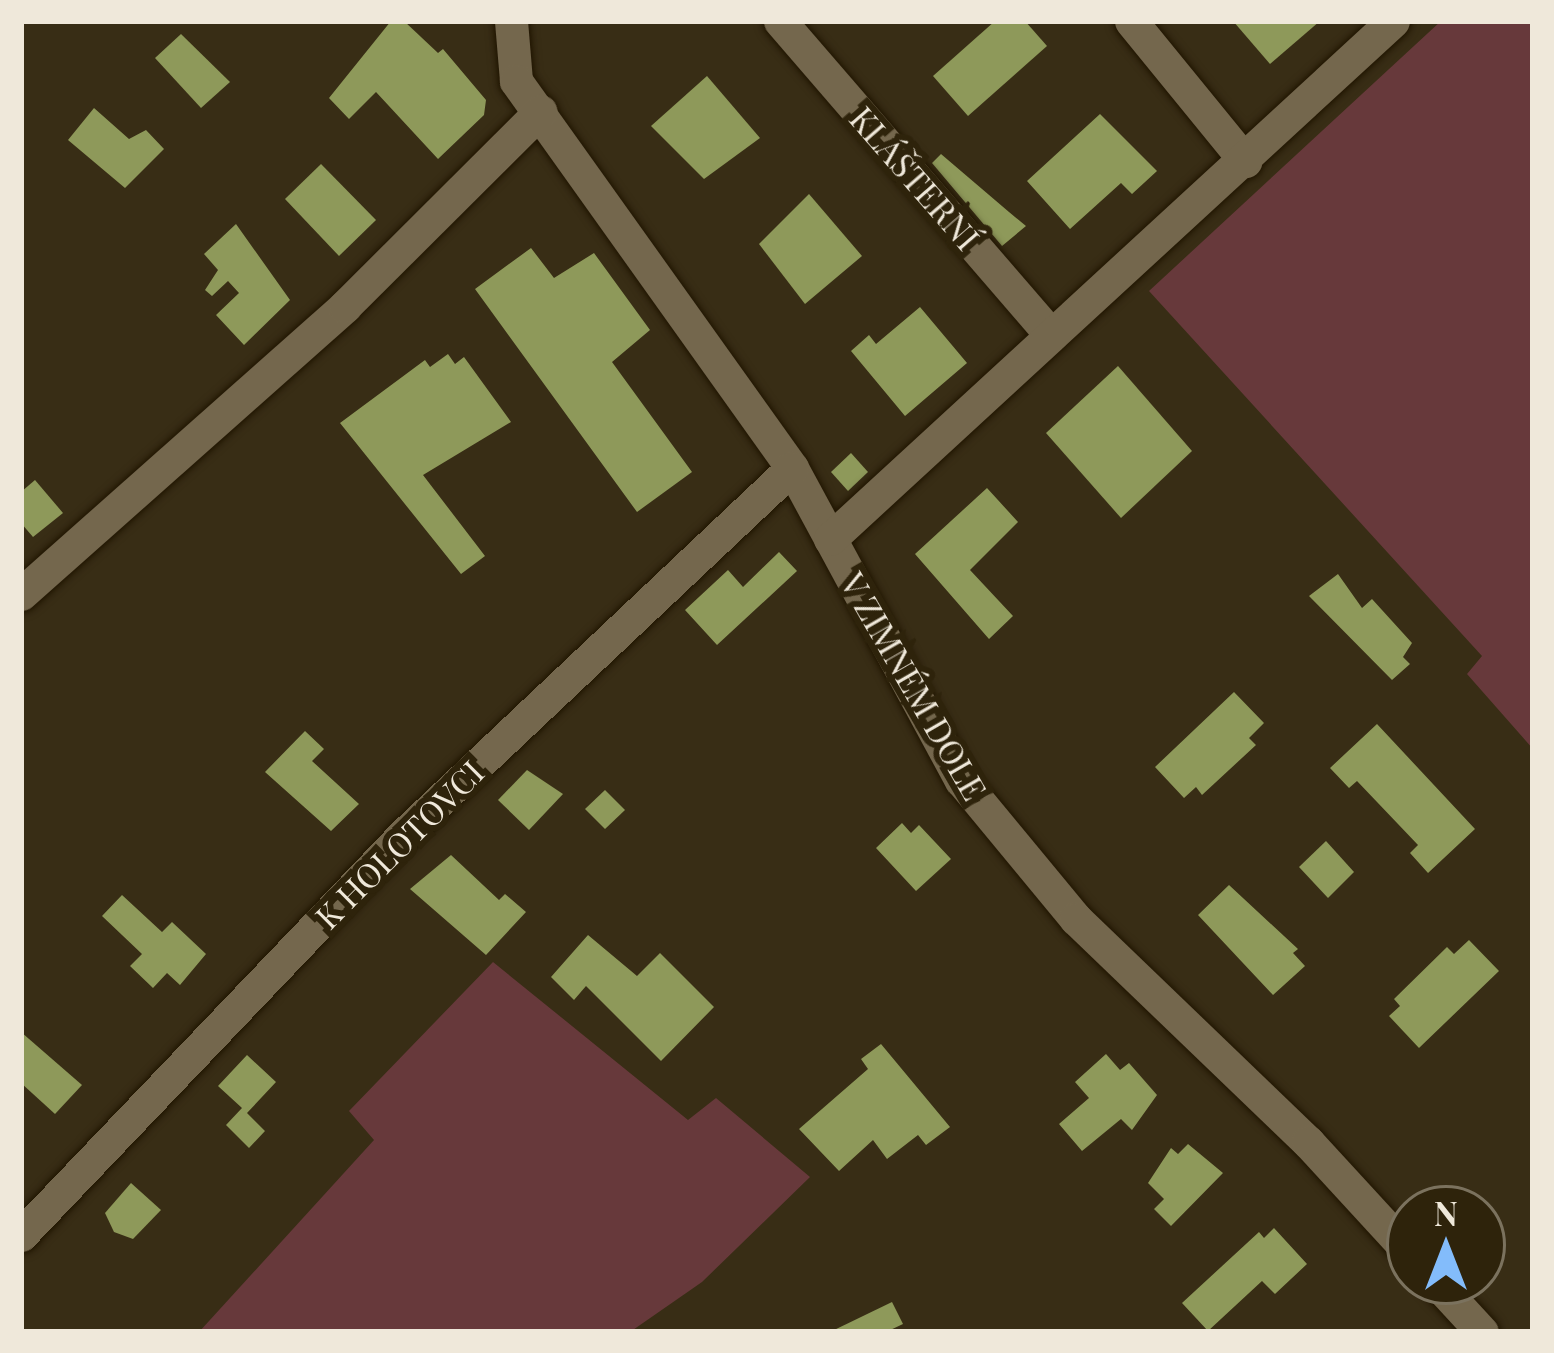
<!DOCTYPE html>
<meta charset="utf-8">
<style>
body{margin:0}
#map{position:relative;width:1554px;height:1353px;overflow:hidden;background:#382d15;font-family:"Playfair Display",serif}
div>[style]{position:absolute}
.green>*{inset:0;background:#67393b}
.building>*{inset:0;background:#8e995a}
.roads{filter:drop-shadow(0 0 3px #201500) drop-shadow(0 0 3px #201500)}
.street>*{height:33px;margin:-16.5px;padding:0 16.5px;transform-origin:16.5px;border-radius:16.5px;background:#74674d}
span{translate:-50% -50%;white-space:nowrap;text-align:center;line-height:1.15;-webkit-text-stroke:12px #2e230b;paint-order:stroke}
.street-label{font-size:33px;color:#efe8da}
.frame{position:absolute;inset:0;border:24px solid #efe8da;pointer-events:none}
.north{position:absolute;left:1386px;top:1185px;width:120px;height:120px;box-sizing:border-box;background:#2e230b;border:3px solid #7b725e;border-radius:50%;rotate:0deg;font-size:33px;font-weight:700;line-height:48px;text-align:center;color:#efe8da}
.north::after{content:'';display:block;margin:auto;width:42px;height:54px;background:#83bcfb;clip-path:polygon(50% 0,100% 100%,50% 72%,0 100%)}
</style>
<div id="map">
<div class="green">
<i style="clip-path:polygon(1441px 21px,1533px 21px,1533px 749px,1467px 674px,1482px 656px,1149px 291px)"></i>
<i style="clip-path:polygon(493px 962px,688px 1120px,716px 1098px,810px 1177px,702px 1282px,630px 1332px,199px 1332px,374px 1140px,349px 1111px)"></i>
</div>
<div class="building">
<i style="clip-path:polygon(391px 21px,404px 21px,438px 53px,443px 49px,486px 100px,484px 115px,438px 159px,376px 92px,349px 119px,329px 98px)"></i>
<i style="clip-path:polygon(995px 21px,1025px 21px,1047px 46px,968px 116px,933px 76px)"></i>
<i style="clip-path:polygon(1233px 21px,1320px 21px,1270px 64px)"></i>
<i style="clip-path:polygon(181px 34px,230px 82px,201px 108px,155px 58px)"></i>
<i style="clip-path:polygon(707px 76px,760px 138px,704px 179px,651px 126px)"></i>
<i style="clip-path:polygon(94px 108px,129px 139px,146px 130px,164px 149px,125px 188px,68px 140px)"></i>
<i style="clip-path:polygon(1100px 114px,1157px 171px,1132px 194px,1121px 183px,1070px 229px,1027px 181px)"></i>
<i style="clip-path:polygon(941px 154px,1009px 212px,1026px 226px,1002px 246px,932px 163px)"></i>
<i style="clip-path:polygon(321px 164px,376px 220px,339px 256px,285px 199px)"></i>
<i style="clip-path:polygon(809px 194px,862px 256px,805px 304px,759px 244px)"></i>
<i style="clip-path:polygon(236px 224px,290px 300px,244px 345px,216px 315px,239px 293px,228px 281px,212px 296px,205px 290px,218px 270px,204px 254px)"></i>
<i style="clip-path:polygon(531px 248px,554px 278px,594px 253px,650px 330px,612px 362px,692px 472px,637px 512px,475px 289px)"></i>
<i style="clip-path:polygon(920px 307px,967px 363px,905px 416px,851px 351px,869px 335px,876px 344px)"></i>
<i style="clip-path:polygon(448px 354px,455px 364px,464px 357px,511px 422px,423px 475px,485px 556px,461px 574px,340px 423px,425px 360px,430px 367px)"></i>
<i style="clip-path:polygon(1118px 366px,1192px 451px,1121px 518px,1046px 433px)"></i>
<i style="clip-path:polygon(851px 453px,868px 472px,848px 491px,831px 472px)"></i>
<i style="clip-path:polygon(35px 480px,63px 513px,33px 537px,21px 523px,21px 492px)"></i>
<i style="clip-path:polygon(987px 488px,1018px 522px,970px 570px,1013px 616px,989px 639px,915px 554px)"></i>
<i style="clip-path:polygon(779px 552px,797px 571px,717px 645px,685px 610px,728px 570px,743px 587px)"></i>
<i style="clip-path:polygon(1338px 574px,1362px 608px,1372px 599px,1412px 643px,1403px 657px,1410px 664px,1392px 680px,1309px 596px)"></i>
<i style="clip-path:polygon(1234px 692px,1264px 723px,1249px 738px,1256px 745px,1202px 795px,1196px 787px,1184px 798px,1155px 767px)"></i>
<i style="clip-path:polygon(1377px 724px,1475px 829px,1428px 873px,1410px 853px,1418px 845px,1357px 781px,1349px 788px,1330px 768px)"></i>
<i style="clip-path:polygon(305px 731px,324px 749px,312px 761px,359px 804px,331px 831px,265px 772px)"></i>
<i style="clip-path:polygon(527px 770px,563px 794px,529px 830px,498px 800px)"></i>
<i style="clip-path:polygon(605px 790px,625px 810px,605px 829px,585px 809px)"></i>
<i style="clip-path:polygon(902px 823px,911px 833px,919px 825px,951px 859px,916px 891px,876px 848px)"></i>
<i style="clip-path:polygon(1326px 841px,1354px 872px,1328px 898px,1299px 867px)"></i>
<i style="clip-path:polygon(451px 855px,499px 900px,505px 894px,526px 912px,486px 955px,410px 889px)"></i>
<i style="clip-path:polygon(1229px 885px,1298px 949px,1293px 953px,1305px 966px,1273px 995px,1198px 915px)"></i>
<i style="clip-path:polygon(122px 895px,162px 932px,172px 922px,206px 954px,180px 985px,167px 973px,153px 988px,130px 966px,142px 954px,102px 916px)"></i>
<i style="clip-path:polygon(588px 935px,637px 976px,660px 953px,714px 1007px,661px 1061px,586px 986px,574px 1000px,551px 977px)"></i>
<i style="clip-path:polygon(1469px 940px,1499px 971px,1419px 1048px,1389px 1016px,1400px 1006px,1394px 999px,1447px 947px,1454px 954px)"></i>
<i style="clip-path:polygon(21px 1032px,82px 1085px,55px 1114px,21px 1083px)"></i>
<i style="clip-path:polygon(881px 1044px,950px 1127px,926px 1145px,918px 1135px,887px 1159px,873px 1140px,839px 1171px,799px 1129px,868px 1069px,861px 1059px)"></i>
<i style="clip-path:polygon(1106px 1054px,1120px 1070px,1129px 1063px,1157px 1095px,1132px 1130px,1121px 1119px,1082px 1151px,1059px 1124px,1089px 1098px,1075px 1082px)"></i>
<i style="clip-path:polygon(247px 1055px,276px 1082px,247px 1113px,265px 1131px,249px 1148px,226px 1125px,242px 1108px,218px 1086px)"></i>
<i style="clip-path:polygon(1188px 1144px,1223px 1173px,1171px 1226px,1154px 1209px,1164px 1199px,1148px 1183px,1171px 1148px,1178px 1154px)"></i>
<i style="clip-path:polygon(131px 1183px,161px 1210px,133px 1239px,114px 1232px,105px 1213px)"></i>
<i style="clip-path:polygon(1274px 1228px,1307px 1264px,1275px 1294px,1262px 1281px,1208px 1331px,1182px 1303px,1259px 1232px,1264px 1238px)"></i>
<i style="clip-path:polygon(892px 1302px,903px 1324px,886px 1332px,830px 1332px)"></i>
</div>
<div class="roads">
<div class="street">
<i style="left:511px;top:21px;width:60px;rotate:85.2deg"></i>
<i style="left:516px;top:81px;width:475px;rotate:54.5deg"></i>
<i style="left:792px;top:468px;width:355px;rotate:61.6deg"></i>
<i style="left:961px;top:780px;width:180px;rotate:50.4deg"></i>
<i style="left:1076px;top:919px;width:322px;rotate:43.9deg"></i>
<i style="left:1308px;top:1142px;width:151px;rotate:47.4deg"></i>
<i style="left:780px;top:21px;width:415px;rotate:49.2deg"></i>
<i style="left:1131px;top:21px;width:181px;rotate:50.8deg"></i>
<i style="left:830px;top:539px;width:765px;rotate:-42.62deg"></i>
<i style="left:21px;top:594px;width:433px;rotate:-41.6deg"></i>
<i style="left:345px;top:306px;width:276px;rotate:-44.9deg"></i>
<i style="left:21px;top:1235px;width:555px;rotate:-46.32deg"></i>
<i style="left:404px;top:834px;width:533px;rotate:-43.33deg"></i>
<i style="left:1435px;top:1281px;width:69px;rotate:47.3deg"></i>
</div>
</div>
<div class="street-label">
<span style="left:915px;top:178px;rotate:49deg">KLÁŠTERNÍ</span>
<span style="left:914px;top:686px;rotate:60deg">V ZIMNÉM DOLE</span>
<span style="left:399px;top:844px;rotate:-45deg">K HOLOTOVCI</span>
</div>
<div class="frame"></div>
<div class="north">N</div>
</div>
